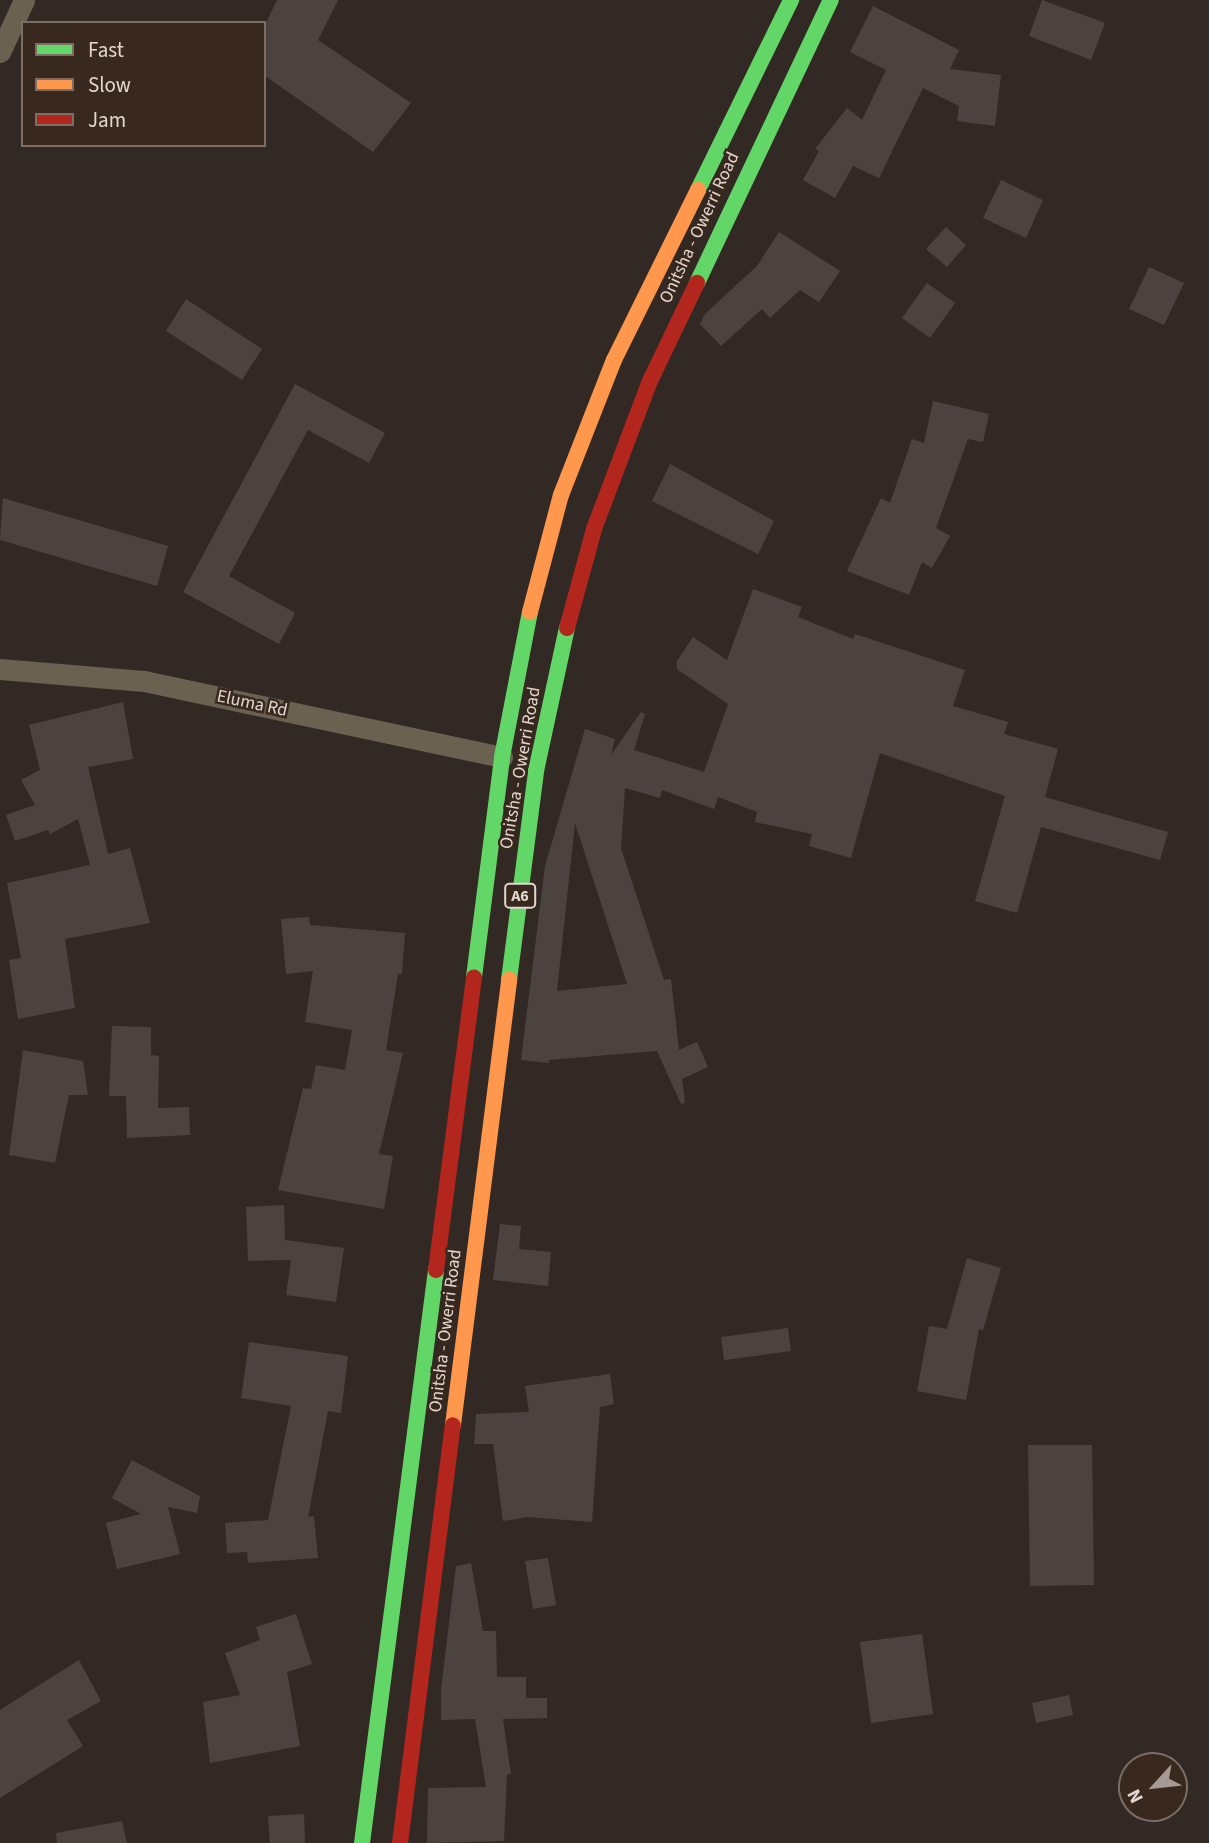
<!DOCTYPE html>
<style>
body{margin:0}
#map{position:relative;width:1209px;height:1843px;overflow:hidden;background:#332924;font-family:"Source Sans 3",sans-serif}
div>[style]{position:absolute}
.building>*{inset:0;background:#4c4340}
.street>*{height:21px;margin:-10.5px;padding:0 10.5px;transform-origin:10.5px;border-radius:10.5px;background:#6a6150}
.fast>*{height:16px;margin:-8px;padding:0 8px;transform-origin:8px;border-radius:8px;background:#63d668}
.slow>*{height:16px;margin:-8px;padding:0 8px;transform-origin:8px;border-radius:8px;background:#ff974d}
.jam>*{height:16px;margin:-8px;padding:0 8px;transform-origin:8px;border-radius:8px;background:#b3261e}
span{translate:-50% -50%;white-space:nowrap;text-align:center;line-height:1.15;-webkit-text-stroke:5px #39281e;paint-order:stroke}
.shield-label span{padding:2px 5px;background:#39281e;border:2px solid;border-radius:5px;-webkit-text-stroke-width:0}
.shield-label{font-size:16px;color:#e2d7d0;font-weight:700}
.street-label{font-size:18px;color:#e2d7d0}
.legend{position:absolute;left:21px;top:21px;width:245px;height:126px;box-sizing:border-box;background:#39281e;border:2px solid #7d6e65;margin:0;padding:9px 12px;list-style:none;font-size:21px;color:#e2d7d0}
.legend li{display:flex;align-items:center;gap:14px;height:35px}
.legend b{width:35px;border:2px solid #7d6e65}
.north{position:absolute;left:1118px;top:1752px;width:70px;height:70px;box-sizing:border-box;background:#39281e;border:2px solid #7d6e65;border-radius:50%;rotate:243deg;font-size:19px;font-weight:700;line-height:28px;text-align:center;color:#e2d7d0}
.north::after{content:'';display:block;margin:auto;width:24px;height:32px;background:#a59a94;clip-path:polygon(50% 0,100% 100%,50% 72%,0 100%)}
</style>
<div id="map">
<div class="building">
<i style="clip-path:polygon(277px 0,338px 0,318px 40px,411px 103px,373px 152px,264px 75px,264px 27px)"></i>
<i style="clip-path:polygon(1042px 0,1105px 23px,1091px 60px,1029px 36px)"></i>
<i style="clip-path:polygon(873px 6px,959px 50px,950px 69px,1001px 75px,995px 126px,957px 121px,959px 106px,923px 88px,879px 178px,853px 166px,835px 198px,803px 180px,819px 151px,815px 149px,847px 108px,862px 120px,886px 70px,850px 52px)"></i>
<i style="clip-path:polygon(1001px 180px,1043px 200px,1026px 238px,983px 218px)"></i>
<i style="clip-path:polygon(946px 227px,966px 245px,947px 267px,926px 249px)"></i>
<i style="clip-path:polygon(779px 232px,840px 271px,819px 302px,800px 290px,770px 318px,762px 309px,721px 346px,700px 324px,705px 314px,757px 266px)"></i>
<i style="clip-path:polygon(1149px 267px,1184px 283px,1164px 325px,1129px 309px)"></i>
<i style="clip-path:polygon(927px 283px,955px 303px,930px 338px,902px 318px)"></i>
<i style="clip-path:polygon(186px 299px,262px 349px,242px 380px,166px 331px)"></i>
<i style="clip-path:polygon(295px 384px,385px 433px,369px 463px,308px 430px,229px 576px,295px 613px,279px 644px,183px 592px)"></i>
<i style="clip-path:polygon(933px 401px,989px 414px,983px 442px,968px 439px,936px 528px,950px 536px,932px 568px,922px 562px,909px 595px,847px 571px,881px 498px,890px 503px,912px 439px,924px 443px)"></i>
<i style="clip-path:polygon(670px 464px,774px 521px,758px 554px,652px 501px)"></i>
<i style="clip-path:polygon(3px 498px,168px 546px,157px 586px,0 540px)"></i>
<i style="clip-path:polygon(evenodd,753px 589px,802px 607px,798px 617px,853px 639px,855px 634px,965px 670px,953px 706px,1008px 722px,1004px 734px,1058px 749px,1045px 797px,1168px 832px,1160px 860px,1041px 827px,1017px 913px,975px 901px,1005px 796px,880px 753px,851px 858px,809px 846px,812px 834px,755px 822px,757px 812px,718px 797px,714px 809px,662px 790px,660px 798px,625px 788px,621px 848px,664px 980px,671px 979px,679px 1050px,697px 1042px,708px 1067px,682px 1079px,685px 1103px,681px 1104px,657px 1051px,549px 1060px,549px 1063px,521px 1060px,545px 866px,585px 729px,615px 739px,611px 755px,641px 712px,645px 714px,634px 750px,704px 772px,728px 704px,677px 669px,677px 661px,693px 637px,727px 660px,753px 589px,575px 823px,627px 984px,557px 991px,575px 823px)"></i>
<i style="clip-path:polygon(123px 702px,133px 759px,88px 767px,108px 854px,130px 848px,150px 923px,65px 939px,75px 1008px,18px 1019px,9px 960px,21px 958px,7px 883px,90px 865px,78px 819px,50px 834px,48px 830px,15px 841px,6px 815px,35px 805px,21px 780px,40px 770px,29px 725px)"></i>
<i style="clip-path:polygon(309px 917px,310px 925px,405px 933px,402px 974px,398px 974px,386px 1050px,403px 1053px,379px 1154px,393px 1156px,384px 1209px,278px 1190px,303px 1088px,311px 1089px,316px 1065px,345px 1070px,352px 1030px,305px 1022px,313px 971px,286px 974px,281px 919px)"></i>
<i style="clip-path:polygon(112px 1026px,151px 1027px,151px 1055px,159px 1056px,158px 1108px,189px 1107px,190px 1135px,127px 1138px,126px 1096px,109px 1096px)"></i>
<i style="clip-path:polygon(23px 1050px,83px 1061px,88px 1095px,69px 1095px,55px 1163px,9px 1155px)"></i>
<i style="clip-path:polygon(284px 1205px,285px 1240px,344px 1248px,336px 1302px,286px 1295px,291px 1260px,248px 1261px,246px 1207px)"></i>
<i style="clip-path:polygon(500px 1224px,521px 1226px,519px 1249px,551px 1252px,548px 1286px,493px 1280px)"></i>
<i style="clip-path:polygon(967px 1258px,1001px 1268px,983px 1330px,979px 1329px,966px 1400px,917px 1391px,929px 1326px,947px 1329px)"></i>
<i style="clip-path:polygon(788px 1328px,791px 1351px,724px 1360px,721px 1337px)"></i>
<i style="clip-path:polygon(249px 1342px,348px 1356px,341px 1413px,328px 1411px,308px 1517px,314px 1516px,318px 1558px,248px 1563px,247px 1552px,227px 1553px,225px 1523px,268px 1520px,291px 1406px,241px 1398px)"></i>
<i style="clip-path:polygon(610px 1374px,614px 1404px,600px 1407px,592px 1522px,528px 1517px,503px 1521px,493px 1444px,474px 1444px,476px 1414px,529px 1412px,525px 1386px)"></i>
<i style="clip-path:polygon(1028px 1445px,1092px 1445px,1094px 1585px,1030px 1586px)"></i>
<i style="clip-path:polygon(132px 1460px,200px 1496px,197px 1513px,168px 1507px,180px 1554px,117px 1569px,106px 1523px,141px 1514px,112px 1498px)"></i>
<i style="clip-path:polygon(548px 1558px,556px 1605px,533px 1609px,525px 1561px)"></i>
<i style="clip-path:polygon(471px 1563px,483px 1631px,496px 1631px,497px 1677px,526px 1677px,526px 1698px,547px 1698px,547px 1718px,503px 1719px,511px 1774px,507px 1775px,504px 1841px,427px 1843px,428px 1788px,486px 1787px,475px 1719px,441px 1720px,441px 1689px,456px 1566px)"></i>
<i style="clip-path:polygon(296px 1614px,312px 1664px,287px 1672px,300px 1746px,210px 1763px,203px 1702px,240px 1695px,225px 1653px,260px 1640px,256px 1627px)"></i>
<i style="clip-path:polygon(922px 1634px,933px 1714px,871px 1723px,860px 1642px)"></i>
<i style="clip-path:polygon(79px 1660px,101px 1701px,67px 1720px,83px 1746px,0 1798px,0 1710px)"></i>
<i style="clip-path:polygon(1069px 1695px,1073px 1715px,1036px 1723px,1032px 1703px)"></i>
<i style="clip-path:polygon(304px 1814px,305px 1843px,270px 1843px,268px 1816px)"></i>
<i style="clip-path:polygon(122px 1821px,127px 1843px,57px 1843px,56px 1833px)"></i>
</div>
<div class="street">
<i style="left:0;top:52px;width:57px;rotate:-65.2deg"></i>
<i style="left:0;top:669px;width:144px;rotate:4.8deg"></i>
<i style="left:144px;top:681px;width:366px;rotate:12deg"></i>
</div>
<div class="fast">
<i style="left:698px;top:190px;width:212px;rotate:-63.9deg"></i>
<i style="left:697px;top:283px;width:313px;rotate:-64.7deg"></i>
<i style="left:474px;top:977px;width:222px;rotate:-82.7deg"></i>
<i style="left:502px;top:757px;width:148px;rotate:-79.1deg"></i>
<i style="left:509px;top:980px;width:211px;rotate:-82.6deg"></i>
<i style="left:536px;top:771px;width:146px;rotate:-77.8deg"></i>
<i style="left:362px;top:1843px;width:578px;rotate:-82.64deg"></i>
</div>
<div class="slow">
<i style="left:530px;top:612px;width:121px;rotate:-75.2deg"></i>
<i style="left:561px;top:495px;width:145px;rotate:-68.6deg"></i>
<i style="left:614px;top:360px;width:190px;rotate:-63.7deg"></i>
<i style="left:453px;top:1425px;width:449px;rotate:-82.8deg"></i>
</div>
<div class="jam">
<i style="left:567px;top:628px;width:103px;rotate:-74.7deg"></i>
<i style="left:594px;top:529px;width:158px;rotate:-69.3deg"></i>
<i style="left:650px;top:381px;width:109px;rotate:-64.4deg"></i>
<i style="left:436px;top:1270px;width:295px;rotate:-82.6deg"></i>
<i style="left:400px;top:1843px;width:421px;rotate:-82.8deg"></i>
</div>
<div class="shield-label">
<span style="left:520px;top:896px">A6</span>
</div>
<div class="street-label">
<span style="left:700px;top:228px;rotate:-65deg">Onitsha - Owerri Road</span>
<span style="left:252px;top:704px;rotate:12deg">Eluma Rd</span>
<span style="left:521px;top:768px;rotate:-80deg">Onitsha - Owerri Road</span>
<span style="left:446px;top:1331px;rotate:-83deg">Onitsha - Owerri Road</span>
</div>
<ul class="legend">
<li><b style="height:9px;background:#63d668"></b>Fast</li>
<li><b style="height:9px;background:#ff974d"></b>Slow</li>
<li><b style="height:9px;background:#b3261e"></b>Jam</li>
</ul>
<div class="north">N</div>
</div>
